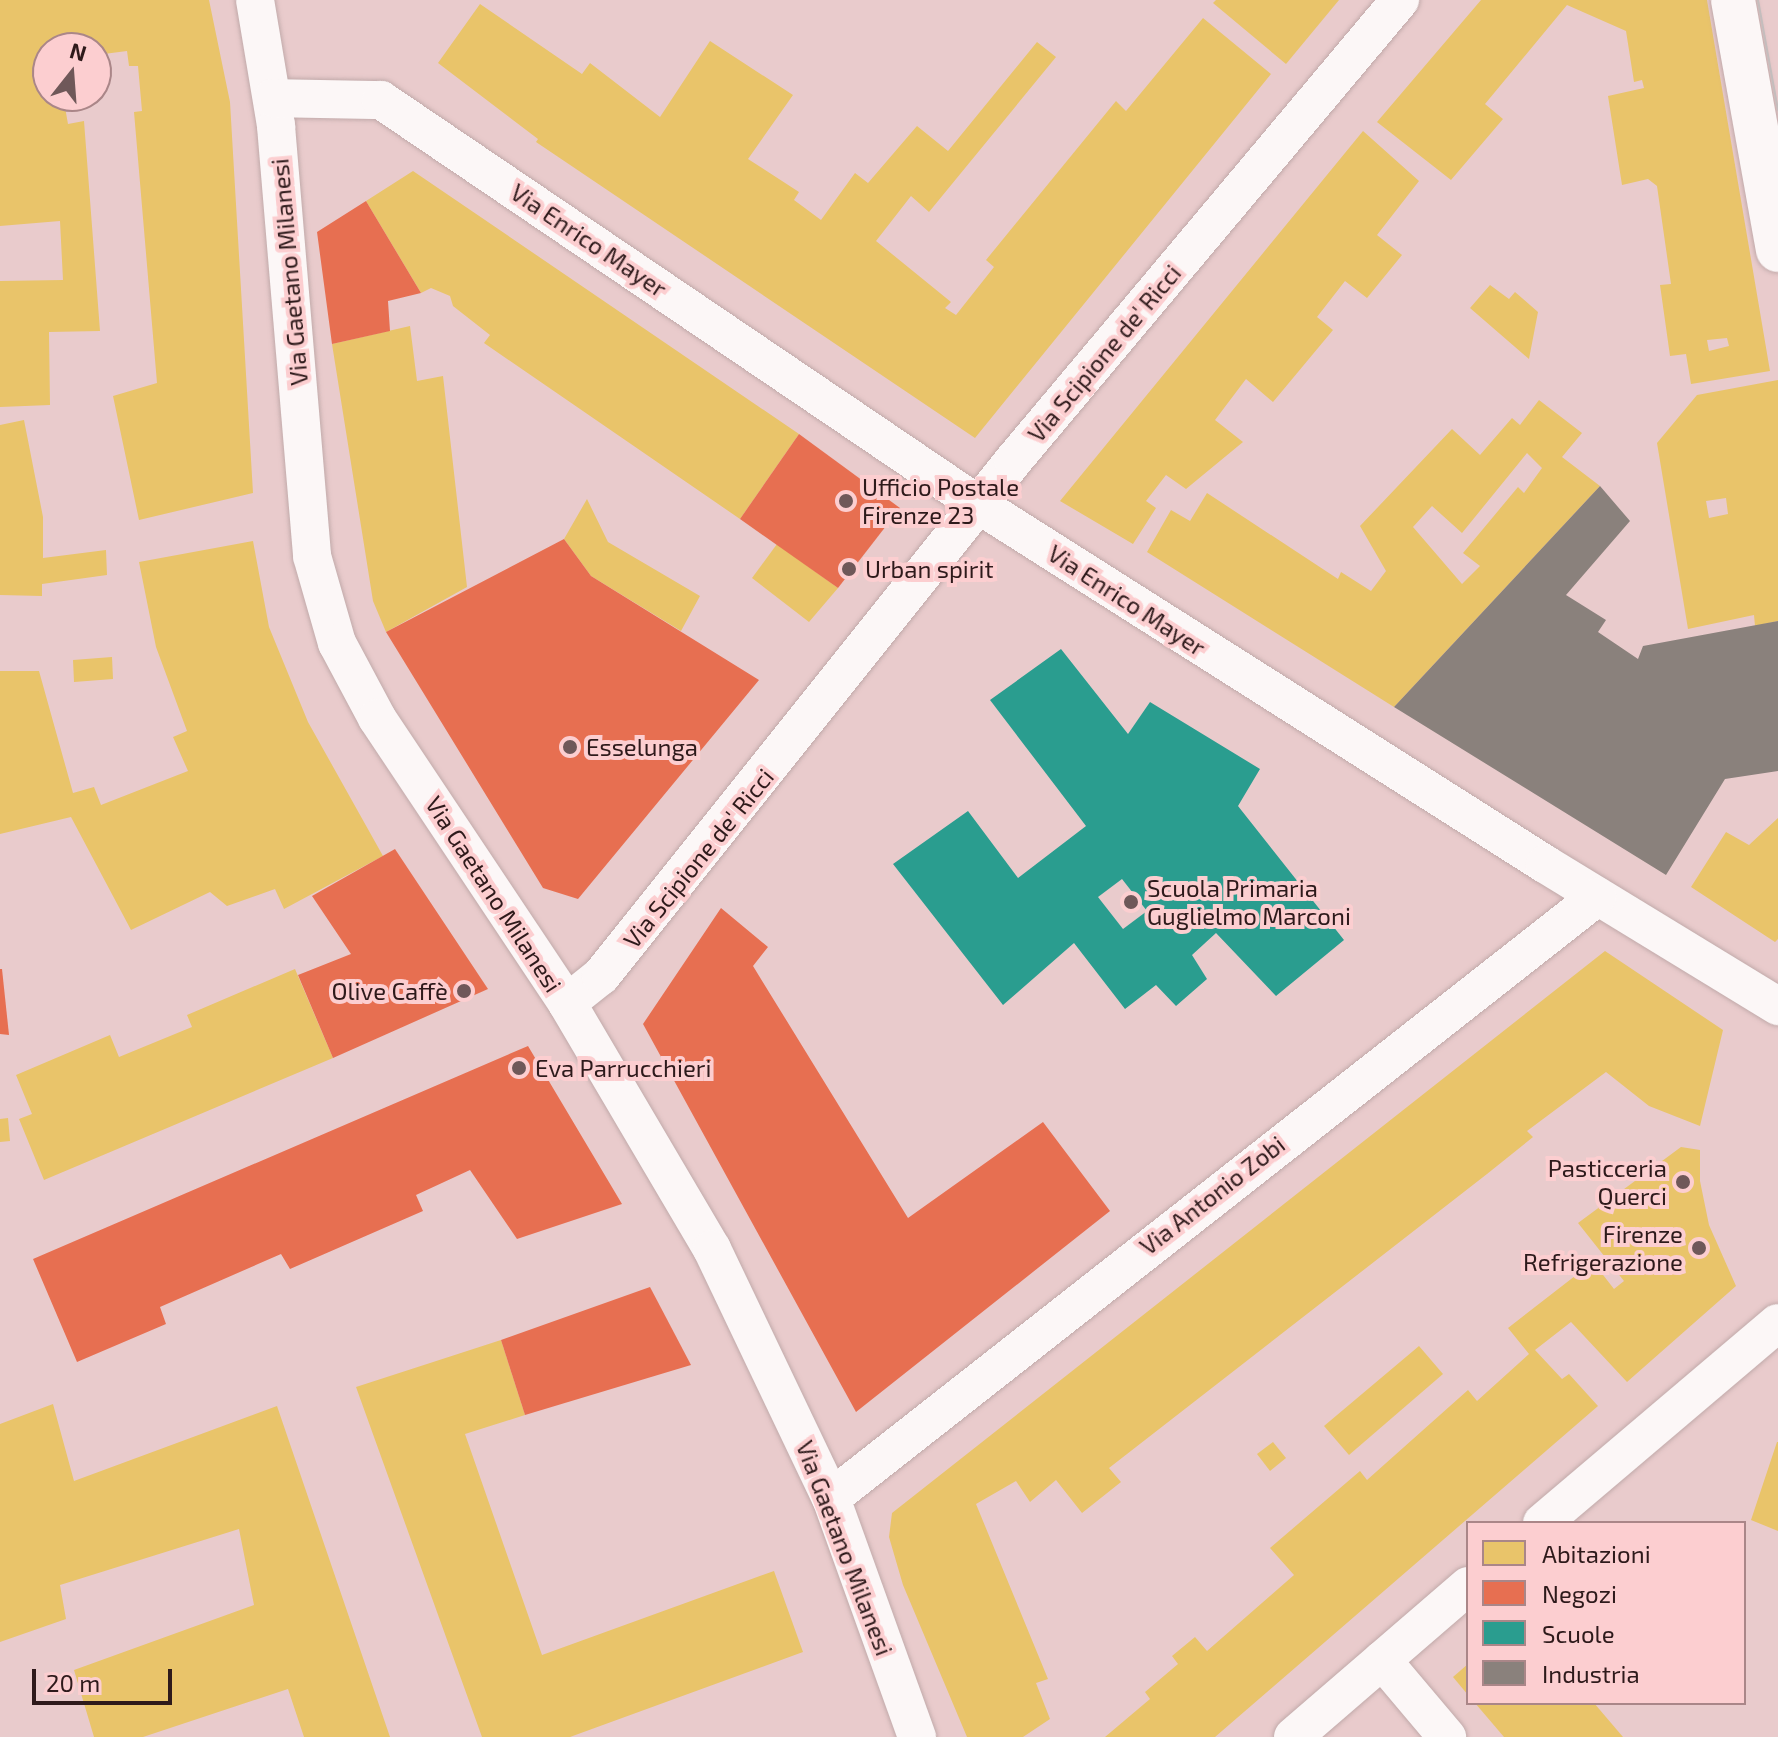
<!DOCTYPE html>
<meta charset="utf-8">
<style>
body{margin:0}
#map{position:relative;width:1778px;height:1737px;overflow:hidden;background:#e9cbcc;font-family:"Exo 2",sans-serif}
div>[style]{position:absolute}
.homes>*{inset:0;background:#e9c46a}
.shops>*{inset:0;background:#e76f51}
.schools>*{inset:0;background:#2a9d8f}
.industry>*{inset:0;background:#8a817c}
.roads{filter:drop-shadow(0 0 2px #c1aaaa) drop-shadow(0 0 2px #c1aaaa)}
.minor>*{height:38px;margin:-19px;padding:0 19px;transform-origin:19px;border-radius:19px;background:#fcf7f7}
.tertiary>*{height:44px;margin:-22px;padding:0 22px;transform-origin:22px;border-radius:22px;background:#fcf7f7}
.tram>*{height:2px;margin:-1px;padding:0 1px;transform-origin:1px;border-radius:1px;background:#c4bdbd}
.dots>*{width:22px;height:22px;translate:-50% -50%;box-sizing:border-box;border:4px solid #fcced0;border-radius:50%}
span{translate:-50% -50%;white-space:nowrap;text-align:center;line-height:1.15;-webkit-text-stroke:8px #fcced0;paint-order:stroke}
.street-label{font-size:24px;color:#2e1a1b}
.poi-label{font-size:24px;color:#2e1a1b}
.left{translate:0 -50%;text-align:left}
.right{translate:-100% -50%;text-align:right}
.legend{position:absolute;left:1466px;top:1521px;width:280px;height:184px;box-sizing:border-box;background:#fcced0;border:2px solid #aa8688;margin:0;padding:10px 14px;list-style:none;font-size:24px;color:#2e1a1b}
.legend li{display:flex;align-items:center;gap:16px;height:40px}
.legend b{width:40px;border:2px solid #aa8688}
.north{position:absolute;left:32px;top:32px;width:80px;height:80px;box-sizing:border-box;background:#fcced0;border:2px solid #aa8688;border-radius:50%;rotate:17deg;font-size:22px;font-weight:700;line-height:32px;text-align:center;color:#2e1a1b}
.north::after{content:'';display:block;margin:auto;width:28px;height:36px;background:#6f5859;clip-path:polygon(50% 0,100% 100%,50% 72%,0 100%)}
.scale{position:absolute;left:32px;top:1669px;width:140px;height:36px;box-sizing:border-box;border:4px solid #2e1a1b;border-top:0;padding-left:10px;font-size:24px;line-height:28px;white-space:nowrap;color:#2e1a1b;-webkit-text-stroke:6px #fcced0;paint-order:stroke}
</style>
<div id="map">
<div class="homes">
<i style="clip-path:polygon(0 0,209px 0,230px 102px,253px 493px,139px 520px,113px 396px,157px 383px,134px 112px,142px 111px,138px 66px,129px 66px,127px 51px,96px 55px,96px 48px,48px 48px,48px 96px,63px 96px,68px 124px,84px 121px,100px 331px,49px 332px,50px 405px,0 407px,0 281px,63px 280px,60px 221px,0 226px)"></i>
<i style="clip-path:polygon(1216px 0,1339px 0,1286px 64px,1213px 3px)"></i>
<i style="clip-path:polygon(evenodd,1481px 0,1707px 0,1770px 371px,1691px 384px,1686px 354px,1670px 356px,1660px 285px,1671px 284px,1657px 186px,1648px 179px,1622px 185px,1608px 96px,1644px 88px,1642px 80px,1634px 82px,1626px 31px,1567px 5px,1485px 104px,1503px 119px,1451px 180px,1377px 122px,1481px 0,1727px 338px,1729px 346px,1709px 351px,1707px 340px,1727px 338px)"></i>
<i style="clip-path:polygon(480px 4px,582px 74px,590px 63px,660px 117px,710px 41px,793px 95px,748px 159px,799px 192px,794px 200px,821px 220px,855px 173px,868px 183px,917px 126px,948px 151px,1037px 42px,1056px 57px,929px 212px,911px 196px,876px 241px,951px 302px,945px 308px,956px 315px,994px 267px,986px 260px,1116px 101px,1126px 111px,1203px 18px,1271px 74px,975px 438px,536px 142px,538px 139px,438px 63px)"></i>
<i style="clip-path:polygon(1363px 131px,1419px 181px,1377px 235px,1402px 255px,1367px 298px,1345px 281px,1317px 317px,1333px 330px,1273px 402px,1246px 379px,1215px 420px,1243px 442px,1186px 489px,1166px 475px,1146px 501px,1156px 508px,1133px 544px,1060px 501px)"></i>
<i style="clip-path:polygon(413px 171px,799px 434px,740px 519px,484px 343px,490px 335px,453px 306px,450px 296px,431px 288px,421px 293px,366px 201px)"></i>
<i style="clip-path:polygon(1490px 285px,1509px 299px,1515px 292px,1538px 312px,1529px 359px,1470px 308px)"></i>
<i style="clip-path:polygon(410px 326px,417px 381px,443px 376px,467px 587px,386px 632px,373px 601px,332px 344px)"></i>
<i style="clip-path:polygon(evenodd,1778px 380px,1778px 621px,1755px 626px,1754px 615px,1688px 629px,1657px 443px,1697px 395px,1778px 380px,1726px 498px,1728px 514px,1709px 518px,1706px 501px,1726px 498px)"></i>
<i style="clip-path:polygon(evenodd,1539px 400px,1582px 433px,1562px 457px,1600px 486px,1394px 707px,1147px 552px,1171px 510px,1190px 521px,1207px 493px,1338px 579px,1341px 572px,1371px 591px,1386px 571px,1360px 526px,1452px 429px,1480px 455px,1512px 418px,1520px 425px,1539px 400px,1527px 453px,1542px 468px,1524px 493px,1518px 487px,1463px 553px,1480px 566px,1462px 584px,1413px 527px,1432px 506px,1462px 533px,1527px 453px)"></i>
<i style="clip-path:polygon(24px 420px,43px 517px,43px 558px,106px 550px,107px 575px,42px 584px,42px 596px,0 595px,0 425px)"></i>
<i style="clip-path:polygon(587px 499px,608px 542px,700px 596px,681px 631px,591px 576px,564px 539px)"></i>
<i style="clip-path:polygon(253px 541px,269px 627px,308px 722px,383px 856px,284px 909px,275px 889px,227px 906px,210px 892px,131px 930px,71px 817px,0 834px,0 671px,39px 671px,73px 793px,94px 787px,101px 805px,188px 771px,173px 737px,187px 731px,156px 647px,139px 562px)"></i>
<i style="clip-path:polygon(777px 544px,838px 588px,809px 622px,752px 578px)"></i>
<i style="clip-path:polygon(112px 657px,113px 679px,74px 682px,73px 660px)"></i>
<i style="clip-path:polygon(1778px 818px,1778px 939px,1775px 942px,1691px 887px,1726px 832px,1749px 845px)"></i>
<i style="clip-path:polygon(1605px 951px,1723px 1030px,1700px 1126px,1649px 1106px,1606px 1072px,1527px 1131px,1533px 1137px,1487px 1174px,1109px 1468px,1121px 1482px,1082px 1513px,1056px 1480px,1030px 1502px,1016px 1481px,976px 1504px,1048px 1679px,1036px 1683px,1050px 1719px,1023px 1737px,967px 1737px,903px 1585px,889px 1537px,892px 1513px)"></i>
<i style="clip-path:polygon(295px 969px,333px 1058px,44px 1180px,19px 1119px,32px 1114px,16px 1075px,110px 1035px,119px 1057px,192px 1027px,187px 1015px)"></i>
<i style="clip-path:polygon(8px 1118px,10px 1141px,0 1142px,0 1119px)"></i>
<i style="clip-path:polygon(1681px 1147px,1700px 1150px,1700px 1181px,1709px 1225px,1736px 1286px,1627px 1382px,1571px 1322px,1535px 1350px,1562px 1379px,1569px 1374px,1598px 1406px,1215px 1737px,1105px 1737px,1150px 1699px,1145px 1692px,1178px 1664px,1172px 1656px,1195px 1637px,1207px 1651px,1294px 1575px,1270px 1548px,1360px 1471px,1367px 1480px,1468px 1390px,1477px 1401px,1529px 1354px,1508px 1328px,1593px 1262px,1614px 1289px,1624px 1281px,1578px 1223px)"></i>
<i style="clip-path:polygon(501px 1340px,525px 1415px,465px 1434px,542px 1655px,774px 1571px,803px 1652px,570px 1737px,482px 1737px,356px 1387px)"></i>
<i style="clip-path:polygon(1419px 1346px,1443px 1374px,1349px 1455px,1324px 1426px)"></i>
<i style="clip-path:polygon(53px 1404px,74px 1481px,277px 1406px,390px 1737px,304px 1737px,288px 1689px,143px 1737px,94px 1737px,74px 1670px,254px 1605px,239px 1529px,60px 1585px,66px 1619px,0 1642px,0 1424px)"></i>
<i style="clip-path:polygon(1273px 1442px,1286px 1458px,1270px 1471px,1257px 1454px)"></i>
<i style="clip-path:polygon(1777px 1442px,1778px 1442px,1778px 1531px,1751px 1520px)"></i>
<i style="clip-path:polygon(1468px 1664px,1468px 1695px,1453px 1677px)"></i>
<i style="clip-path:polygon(1475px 1703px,1594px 1703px,1623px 1737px,1504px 1737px)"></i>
</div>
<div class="shops">
<i style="clip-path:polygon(366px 201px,421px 293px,388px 301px,390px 331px,332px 344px,317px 232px)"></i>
<i style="clip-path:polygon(799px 434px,900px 508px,838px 588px,740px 519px)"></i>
<i style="clip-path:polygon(564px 539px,591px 576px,759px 680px,578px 899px,543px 888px,386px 632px)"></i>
<i style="clip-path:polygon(395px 849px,488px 989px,333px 1058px,298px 975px,351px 954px,312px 896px)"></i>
<i style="clip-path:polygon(721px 908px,768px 947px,753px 966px,908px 1218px,1043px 1122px,1110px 1211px,856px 1412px,643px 1024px)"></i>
<i style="clip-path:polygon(0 969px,2px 969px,9px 1035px,0 1034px)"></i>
<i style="clip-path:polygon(528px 1046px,622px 1204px,517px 1239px,470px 1170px,416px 1195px,423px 1211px,290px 1269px,281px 1254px,160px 1307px,166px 1324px,77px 1362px,33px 1259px)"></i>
<i style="clip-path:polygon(650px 1287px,691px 1365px,525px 1415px,501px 1340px)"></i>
</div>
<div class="schools">
<i style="clip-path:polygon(evenodd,1061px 649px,1128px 734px,1150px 702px,1260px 769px,1238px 806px,1344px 940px,1276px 996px,1216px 933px,1192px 955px,1207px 979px,1176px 1006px,1156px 985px,1125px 1009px,1074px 943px,1003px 1005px,893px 864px,968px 811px,1018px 878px,1086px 826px,990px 700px,1061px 649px,1122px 879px,1147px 911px,1123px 929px,1098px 897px,1122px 879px)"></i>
</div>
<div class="industry">
<i style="clip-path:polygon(1600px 486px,1630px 521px,1566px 595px,1606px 620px,1598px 632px,1638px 659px,1643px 646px,1778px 621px,1778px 771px,1725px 779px,1666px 875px,1394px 707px)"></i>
</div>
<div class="roads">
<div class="minor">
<i style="left:255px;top:0;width:128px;rotate:80.5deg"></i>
<i style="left:276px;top:126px;width:432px;rotate:85.2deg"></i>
<i style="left:312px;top:556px;width:91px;rotate:74deg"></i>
<i style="left:337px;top:643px;width:85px;rotate:61.9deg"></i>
<i style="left:377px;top:718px;width:343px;rotate:56.3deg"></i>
<i style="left:567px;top:1003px;width:286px;rotate:59.5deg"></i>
<i style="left:712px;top:1249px;width:276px;rotate:64.5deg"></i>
<i style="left:831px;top:1498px;width:254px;rotate:70.2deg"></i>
<i style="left:273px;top:98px;width:108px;rotate:1.1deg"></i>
<i style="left:381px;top:100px;width:722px;rotate:34.11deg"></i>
<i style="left:979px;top:505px;width:670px;rotate:32.39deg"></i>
<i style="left:1545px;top:864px;width:273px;rotate:31.4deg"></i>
<i style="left:567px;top:1003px;width:43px;rotate:-38.5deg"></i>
<i style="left:601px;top:976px;width:660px;rotate:-51.34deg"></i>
<i style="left:1013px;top:461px;width:602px;rotate:-49.99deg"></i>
<i style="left:831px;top:1498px;width:974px;rotate:-38.12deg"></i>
<i style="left:1542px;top:1523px;width:309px;rotate:-40.3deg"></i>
<i style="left:1382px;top:1660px;width:101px;rotate:49.8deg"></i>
<i style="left:1293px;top:1737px;width:231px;rotate:-40.8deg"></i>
</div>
<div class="tertiary">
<i style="left:1733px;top:0;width:254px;rotate:79.8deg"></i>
</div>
</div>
<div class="tram">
<i style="left:1758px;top:0;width:112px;rotate:79.7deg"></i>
</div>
<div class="dots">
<i style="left:846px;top:501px;background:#6f5859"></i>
<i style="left:849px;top:569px;background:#6f5859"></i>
<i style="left:570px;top:747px;background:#6f5859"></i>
<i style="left:1131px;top:902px;background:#6f5859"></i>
<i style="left:464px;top:991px;background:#6f5859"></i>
<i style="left:519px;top:1068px;background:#6f5859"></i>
<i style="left:1683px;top:1182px;background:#6f5859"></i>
<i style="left:1699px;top:1248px;background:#6f5859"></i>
</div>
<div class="street-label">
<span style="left:589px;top:240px;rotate:34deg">Via Enrico Mayer</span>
<span style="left:289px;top:272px;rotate:-95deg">Via Gaetano Milanesi</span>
<span style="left:1104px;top:353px;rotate:-50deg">Via Scipione de' Ricci</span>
<span style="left:1127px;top:600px;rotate:33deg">Via Enrico Mayer</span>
<span style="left:698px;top:858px;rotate:-51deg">Via Scipione de' Ricci</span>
<span style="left:494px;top:894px;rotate:57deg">Via Gaetano Milanesi</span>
<span style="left:1212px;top:1195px;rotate:-38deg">Via Antonio Zobi</span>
<span style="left:845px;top:1548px;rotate:69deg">Via Gaetano Milanesi</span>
</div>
<div class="poi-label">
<span class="left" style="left:862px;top:501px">Ufficio Postale<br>Firenze 23</span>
<span class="left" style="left:865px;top:569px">Urban spirit</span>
<span class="left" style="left:586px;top:747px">Esselunga</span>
<span class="left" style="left:1147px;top:902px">Scuola Primaria<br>Guglielmo Marconi</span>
<span class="right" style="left:448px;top:991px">Olive Caffè</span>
<span class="left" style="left:535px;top:1068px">Eva Parrucchieri</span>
<span class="right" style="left:1667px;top:1182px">Pasticceria<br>Querci</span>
<span class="right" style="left:1683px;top:1248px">Firenze<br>Refrigerazione</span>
</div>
<ul class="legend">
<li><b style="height:22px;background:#e9c46a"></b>Abitazioni</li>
<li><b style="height:22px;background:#e76f51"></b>Negozi</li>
<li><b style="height:22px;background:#2a9d8f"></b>Scuole</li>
<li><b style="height:22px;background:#8a817c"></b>Industria</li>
</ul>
<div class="north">N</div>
<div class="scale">20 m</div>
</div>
